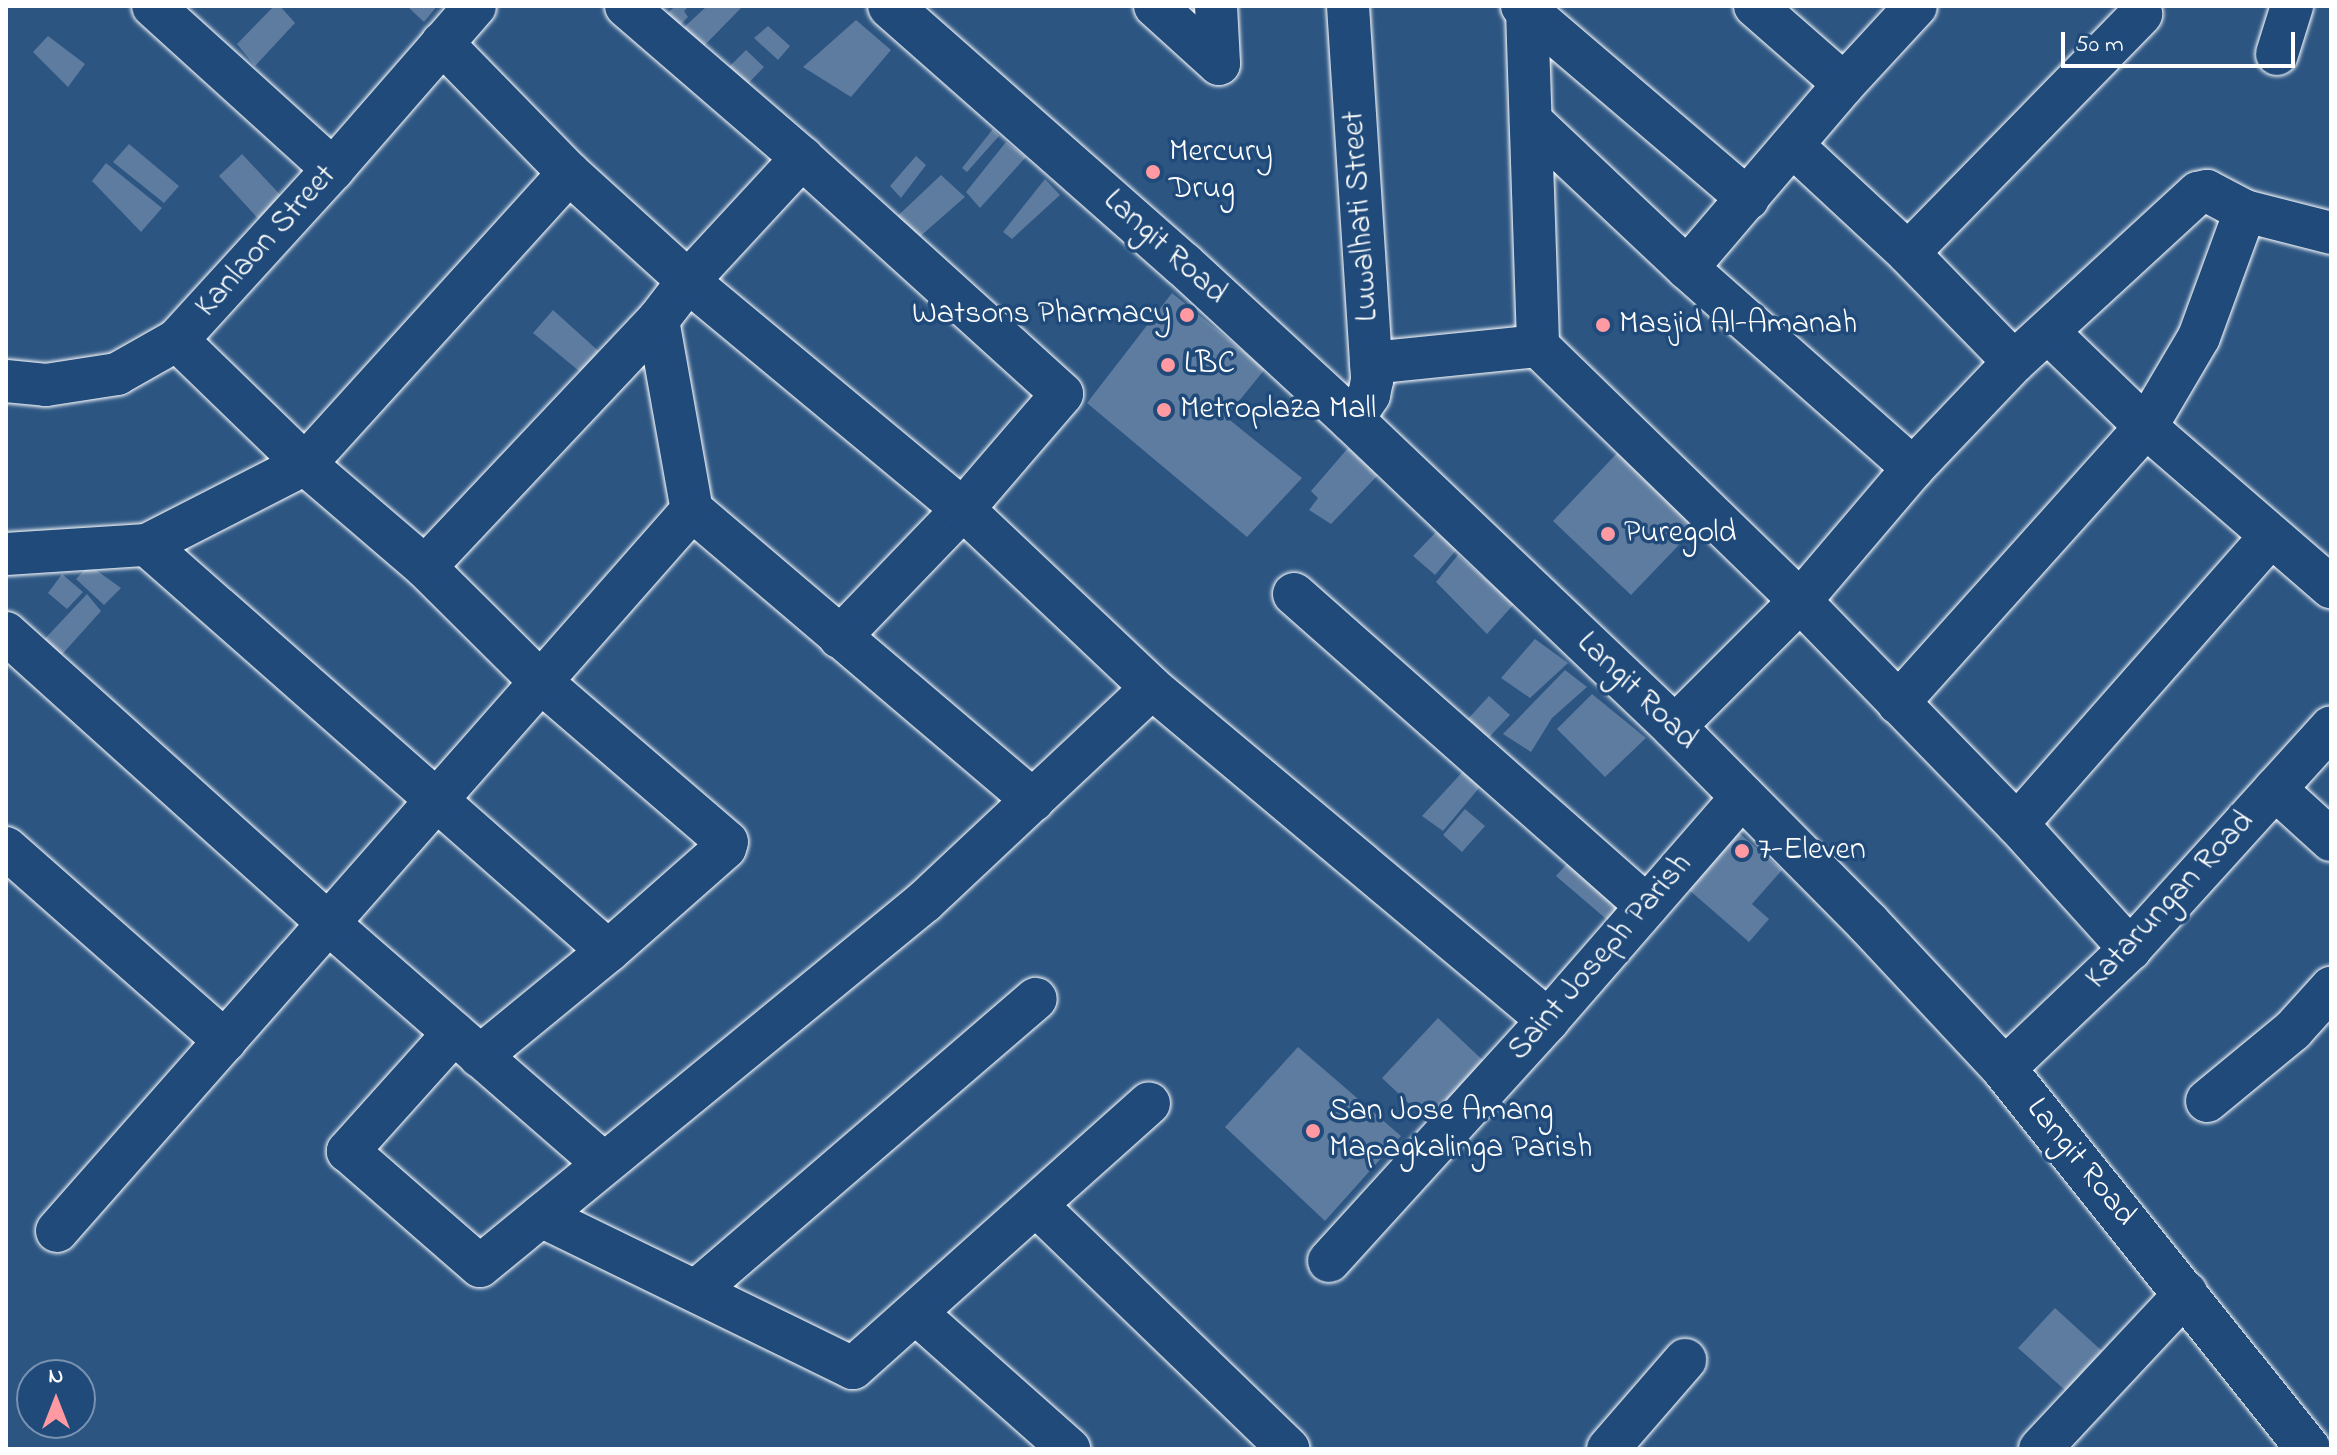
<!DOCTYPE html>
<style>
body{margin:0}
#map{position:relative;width:2337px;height:1455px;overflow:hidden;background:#2c5582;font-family:"Indie Flower",sans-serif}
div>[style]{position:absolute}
.building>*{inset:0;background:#5e7c9f}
.roads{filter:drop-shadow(0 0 2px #fff) drop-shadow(0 0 2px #fff)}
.minor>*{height:42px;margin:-21px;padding:0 21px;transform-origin:21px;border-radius:21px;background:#1f4a7a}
.major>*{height:44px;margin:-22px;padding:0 22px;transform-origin:22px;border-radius:22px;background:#1f4a7a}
.dots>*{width:22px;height:22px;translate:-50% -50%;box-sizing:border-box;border:4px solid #1f4a7a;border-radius:50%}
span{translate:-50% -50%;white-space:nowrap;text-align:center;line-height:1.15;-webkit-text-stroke:7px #1f4a7a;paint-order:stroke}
.poi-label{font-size:32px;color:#fff}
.left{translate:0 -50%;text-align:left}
.right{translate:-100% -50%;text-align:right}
.street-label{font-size:32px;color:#fff}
.frame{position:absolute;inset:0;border:8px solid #fff;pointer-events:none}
.north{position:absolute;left:16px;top:1359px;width:80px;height:80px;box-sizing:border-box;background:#1f4a7a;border:2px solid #7992af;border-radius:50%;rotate:0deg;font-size:22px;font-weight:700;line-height:32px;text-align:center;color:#fff}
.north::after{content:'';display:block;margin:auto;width:28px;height:36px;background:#ff9aa2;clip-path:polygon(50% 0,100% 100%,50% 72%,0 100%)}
.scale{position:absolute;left:2061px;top:32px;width:234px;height:36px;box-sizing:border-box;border:4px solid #fff;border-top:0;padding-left:10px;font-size:24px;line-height:28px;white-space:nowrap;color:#fff;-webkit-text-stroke:6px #1f4a7a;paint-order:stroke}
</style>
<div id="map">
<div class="building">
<i style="clip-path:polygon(274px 6px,280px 6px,295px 23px,255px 66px,237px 44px)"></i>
<i style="clip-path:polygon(407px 6px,437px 6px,424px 22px)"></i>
<i style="clip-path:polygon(675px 6px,689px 6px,684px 11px,688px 17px,676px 29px,664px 17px)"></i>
<i style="clip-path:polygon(707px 6px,743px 6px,699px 51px,679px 32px)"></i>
<i style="clip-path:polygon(856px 20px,891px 50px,851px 97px,803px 67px)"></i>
<i style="clip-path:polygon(768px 26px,790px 46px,778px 60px,754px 38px)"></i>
<i style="clip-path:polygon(48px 36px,85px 64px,68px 87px,33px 52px)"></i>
<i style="clip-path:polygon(746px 50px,764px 67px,735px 97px,716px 80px)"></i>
<i style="clip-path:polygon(993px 129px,999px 136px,967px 172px,962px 168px)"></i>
<i style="clip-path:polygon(1006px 142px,1026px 157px,980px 208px,966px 192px)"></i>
<i style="clip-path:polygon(129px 144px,179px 186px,164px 203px,113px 162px)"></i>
<i style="clip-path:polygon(242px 154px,286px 201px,263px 224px,219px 176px)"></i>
<i style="clip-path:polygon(916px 156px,926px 165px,901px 198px,890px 186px)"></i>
<i style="clip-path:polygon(106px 163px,162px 208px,141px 232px,92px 181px)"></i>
<i style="clip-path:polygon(941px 175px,965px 197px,908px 247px,887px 226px)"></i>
<i style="clip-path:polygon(1045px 179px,1060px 195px,1012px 239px,1003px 232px)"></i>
<i style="clip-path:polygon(1172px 293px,1265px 369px,1226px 417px,1302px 478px,1247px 537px,1087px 403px)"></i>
<i style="clip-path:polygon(553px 310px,604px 356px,584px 375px,533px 333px)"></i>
<i style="clip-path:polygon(1348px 448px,1378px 475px,1331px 524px,1309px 510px,1318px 498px,1311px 491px)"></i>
<i style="clip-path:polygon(1620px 450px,1699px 524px,1631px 595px,1553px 521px)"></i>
<i style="clip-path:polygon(1436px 532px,1457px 549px,1435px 575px,1413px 556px)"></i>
<i style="clip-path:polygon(1458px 555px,1514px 604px,1487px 634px,1436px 582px)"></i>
<i style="clip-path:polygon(89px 565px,121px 588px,104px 605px,76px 579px)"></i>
<i style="clip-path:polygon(62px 574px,83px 592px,67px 609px,48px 593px)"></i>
<i style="clip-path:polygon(87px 594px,101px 611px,57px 660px,39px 645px)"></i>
<i style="clip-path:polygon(1535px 639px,1568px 663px,1530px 698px,1501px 678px)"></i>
<i style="clip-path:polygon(1565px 670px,1587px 687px,1552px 718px,1531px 752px,1503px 734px)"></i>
<i style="clip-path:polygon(1592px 694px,1646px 738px,1605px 777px,1557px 729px)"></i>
<i style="clip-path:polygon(1489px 696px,1510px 715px,1476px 751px,1456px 732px)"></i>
<i style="clip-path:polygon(1467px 767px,1484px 782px,1443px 831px,1422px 816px)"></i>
<i style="clip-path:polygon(1465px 809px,1485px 826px,1462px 852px,1443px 835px)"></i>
<i style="clip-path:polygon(1738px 832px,1782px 870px,1752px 904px,1769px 919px,1749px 942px,1688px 889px)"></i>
<i style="clip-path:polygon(1572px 858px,1628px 906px,1612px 924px,1556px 876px)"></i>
<i style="clip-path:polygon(1438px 1018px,1489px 1066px,1433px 1126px,1382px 1078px)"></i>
<i style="clip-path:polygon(1298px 1047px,1401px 1136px,1325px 1221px,1225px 1127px)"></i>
<i style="clip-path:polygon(2055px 1308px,2102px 1351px,2066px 1391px,2018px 1348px)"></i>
</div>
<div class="roads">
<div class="minor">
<i style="left:153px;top:6px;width:243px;rotate:42.2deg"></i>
<i style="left:626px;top:6px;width:233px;rotate:40.8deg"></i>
<i style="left:802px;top:158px;width:351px;rotate:42.2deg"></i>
<i style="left:1062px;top:394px;width:152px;rotate:130.7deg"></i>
<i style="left:963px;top:509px;width:178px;rotate:133.9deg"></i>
<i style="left:1155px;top:6px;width:86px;rotate:42.2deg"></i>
<i style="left:1216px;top:6px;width:58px;rotate:87deg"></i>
<i style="left:1348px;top:6px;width:375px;rotate:86.3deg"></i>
<i style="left:1372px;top:380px;width:15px;rotate:101deg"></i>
<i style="left:1369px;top:395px;width:30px;rotate:124deg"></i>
<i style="left:1522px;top:6px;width:297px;rotate:40.5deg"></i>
<i style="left:1755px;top:6px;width:118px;rotate:41.2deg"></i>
<i style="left:1527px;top:11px;width:335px;rotate:88.1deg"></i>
<i style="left:1538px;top:346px;width:366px;rotate:44.2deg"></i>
<i style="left:1800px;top:601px;width:311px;rotate:45.8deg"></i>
<i style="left:2017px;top:824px;width:169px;rotate:47.9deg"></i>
<i style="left:442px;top:43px;width:182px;rotate:45.7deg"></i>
<i style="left:569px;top:173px;width:161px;rotate:42.2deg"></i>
<i style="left:688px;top:281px;width:357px;rotate:39.7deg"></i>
<i style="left:963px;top:509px;width:260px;rotate:43.4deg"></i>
<i style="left:1152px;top:688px;width:517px;rotate:39.98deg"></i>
<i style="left:2277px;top:54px;width:50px;rotate:-72.6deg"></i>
<i style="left:1531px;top:121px;width:214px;rotate:43.3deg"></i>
<i style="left:1687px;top:268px;width:302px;rotate:41.5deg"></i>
<i style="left:1793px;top:146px;width:157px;rotate:42.9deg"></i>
<i style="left:1908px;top:253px;width:152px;rotate:45.8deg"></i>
<i style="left:1908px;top:253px;width:334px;rotate:-45.7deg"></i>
<i style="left:1687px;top:268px;width:242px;rotate:-49.5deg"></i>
<i style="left:1844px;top:84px;width:106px;rotate:-47.3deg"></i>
<i style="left:658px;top:320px;width:193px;rotate:79.9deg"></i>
<i style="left:692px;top:510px;width:448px;rotate:40.4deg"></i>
<i style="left:2048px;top:332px;width:136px;rotate:44.1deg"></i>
<i style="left:2146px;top:427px;width:245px;rotate:40.9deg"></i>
<i style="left:177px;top:340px;width:178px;rotate:44.1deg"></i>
<i style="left:305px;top:464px;width:158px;rotate:40.6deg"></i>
<i style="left:425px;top:567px;width:163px;rotate:44.8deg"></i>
<i style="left:541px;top:682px;width:245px;rotate:40.7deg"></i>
<i style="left:727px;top:842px;width:6px;rotate:108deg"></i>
<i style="left:725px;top:848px;width:156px;rotate:138.6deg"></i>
<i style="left:608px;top:951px;width:166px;rotate:140.6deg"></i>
<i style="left:1371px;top:363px;width:168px;rotate:-5.8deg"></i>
<i style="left:6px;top:381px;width:40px;rotate:5.7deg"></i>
<i style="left:46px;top:385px;width:72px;rotate:-8.8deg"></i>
<i style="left:117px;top:374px;width:69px;rotate:-29.5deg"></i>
<i style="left:177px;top:340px;width:231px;rotate:-47.6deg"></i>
<i style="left:333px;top:169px;width:216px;rotate:-48.9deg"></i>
<i style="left:147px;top:545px;width:614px;rotate:41.37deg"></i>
<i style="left:6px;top:554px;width:141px;rotate:-3.7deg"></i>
<i style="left:147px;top:545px;width:178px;rotate:-27.1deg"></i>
<i style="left:305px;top:464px;width:393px;rotate:-47.8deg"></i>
<i style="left:425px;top:567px;width:340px;rotate:-46.7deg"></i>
<i style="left:658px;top:320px;width:49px;rotate:-52.4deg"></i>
<i style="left:688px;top:281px;width:168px;rotate:-47.2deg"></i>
<i style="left:1294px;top:594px;width:471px;rotate:41.5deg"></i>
<i style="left:6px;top:633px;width:433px;rotate:42deg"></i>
<i style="left:328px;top:923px;width:365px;rotate:41.1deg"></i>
<i style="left:1898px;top:703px;width:371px;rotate:-48.1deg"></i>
<i style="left:2146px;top:427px;width:104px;rotate:-59.5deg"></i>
<i style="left:2199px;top:337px;width:134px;rotate:-69.9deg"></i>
<i style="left:1674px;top:727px;width:178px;rotate:-45deg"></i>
<i style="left:1800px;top:601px;width:175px;rotate:-49.6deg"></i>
<i style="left:1913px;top:468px;width:146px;rotate:-46.4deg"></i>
<i style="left:2014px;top:362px;width:250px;rotate:-42.6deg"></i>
<i style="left:2198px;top:193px;width:9px;rotate:-13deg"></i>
<i style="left:2207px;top:191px;width:43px;rotate:27.8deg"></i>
<i style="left:2245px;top:211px;width:89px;rotate:14.3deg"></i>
<i style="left:2275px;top:789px;width:76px;rotate:42.3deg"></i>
<i style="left:2017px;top:824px;width:384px;rotate:-48.6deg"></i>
<i style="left:6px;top:848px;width:292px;rotate:41.4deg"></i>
<i style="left:454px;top:1033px;width:159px;rotate:131.9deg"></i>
<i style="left:348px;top:1151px;width:175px;rotate:41.1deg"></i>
<i style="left:480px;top:1266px;width:576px;rotate:-39.36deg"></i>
<i style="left:925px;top:901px;width:311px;rotate:-43.2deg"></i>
<i style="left:2004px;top:1069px;width:174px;rotate:-43.6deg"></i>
<i style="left:2130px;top:949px;width:299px;rotate:-47.8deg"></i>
<i style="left:2207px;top:1101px;width:112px;rotate:-39.5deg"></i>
<i style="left:2293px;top:1030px;width:57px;rotate:-47.9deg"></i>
<i style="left:1036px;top:1205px;width:351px;rotate:44deg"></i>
<i style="left:541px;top:1216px;width:347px;rotate:26deg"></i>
<i style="left:853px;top:1368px;width:397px;rotate:-41.8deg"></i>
<i style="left:57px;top:1231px;width:961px;rotate:-48.63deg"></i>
<i style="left:1329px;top:1261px;width:326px;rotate:-47.7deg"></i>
<i style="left:1548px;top:1020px;width:297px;rotate:-49deg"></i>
<i style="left:696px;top:1291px;width:448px;rotate:-40.7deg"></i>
<i style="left:916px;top:1313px;width:205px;rotate:41.6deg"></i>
<i style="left:1608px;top:1449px;width:118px;rotate:-49.1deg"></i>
<i style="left:2040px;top:1449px;width:214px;rotate:-46.9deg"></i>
</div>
<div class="major">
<i style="left:890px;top:6px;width:390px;rotate:41.4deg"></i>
<i style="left:1183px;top:264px;width:230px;rotate:42.7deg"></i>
<i style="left:1352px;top:420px;width:445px;rotate:43.6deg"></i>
<i style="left:1674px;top:727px;width:276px;rotate:45.3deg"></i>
<i style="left:1868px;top:923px;width:200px;rotate:47deg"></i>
<i style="left:2004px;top:1069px;width:487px;rotate:51.3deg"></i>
</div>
</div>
<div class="dots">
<i style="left:1153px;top:172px;background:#ff9aa2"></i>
<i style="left:1187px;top:315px;background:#ff9aa2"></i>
<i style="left:1603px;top:325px;background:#ff9aa2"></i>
<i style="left:1168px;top:365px;background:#ff9aa2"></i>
<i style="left:1164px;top:410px;background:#ff9aa2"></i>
<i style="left:1608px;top:534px;background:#ff9aa2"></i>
<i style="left:1742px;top:851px;background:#ff9aa2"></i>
<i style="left:1313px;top:1131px;background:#ff9aa2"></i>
</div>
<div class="poi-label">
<span class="left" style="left:1169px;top:172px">Mercury<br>Drug</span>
<span class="right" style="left:1171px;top:315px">Watsons Pharmacy</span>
<span class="left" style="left:1619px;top:325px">Masjid Al-Amanah</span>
<span class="left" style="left:1184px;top:365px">LBC</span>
<span class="left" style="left:1180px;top:410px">Metroplaza Mall</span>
<span class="left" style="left:1624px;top:534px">Puregold</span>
<span class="left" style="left:1758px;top:851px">7-Eleven</span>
<span class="left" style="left:1329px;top:1131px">San Jose Amang<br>Mapagkalinga Parish</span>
</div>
<div class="street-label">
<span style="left:1362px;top:216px;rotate:-94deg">Luwalhati Street</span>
<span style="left:267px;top:242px;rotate:-48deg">Kanlaon Street</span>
<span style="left:1164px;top:248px;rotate:42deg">Langit Road</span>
<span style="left:1636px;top:692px;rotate:44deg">Langit Road</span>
<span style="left:2171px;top:901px;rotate:-47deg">Katarungan Road</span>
<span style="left:1601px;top:958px;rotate:-49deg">Saint Joseph Parish</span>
<span style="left:2080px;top:1163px;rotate:51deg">Langit Road</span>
</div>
<div class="frame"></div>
<div class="north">N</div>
<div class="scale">50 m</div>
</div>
